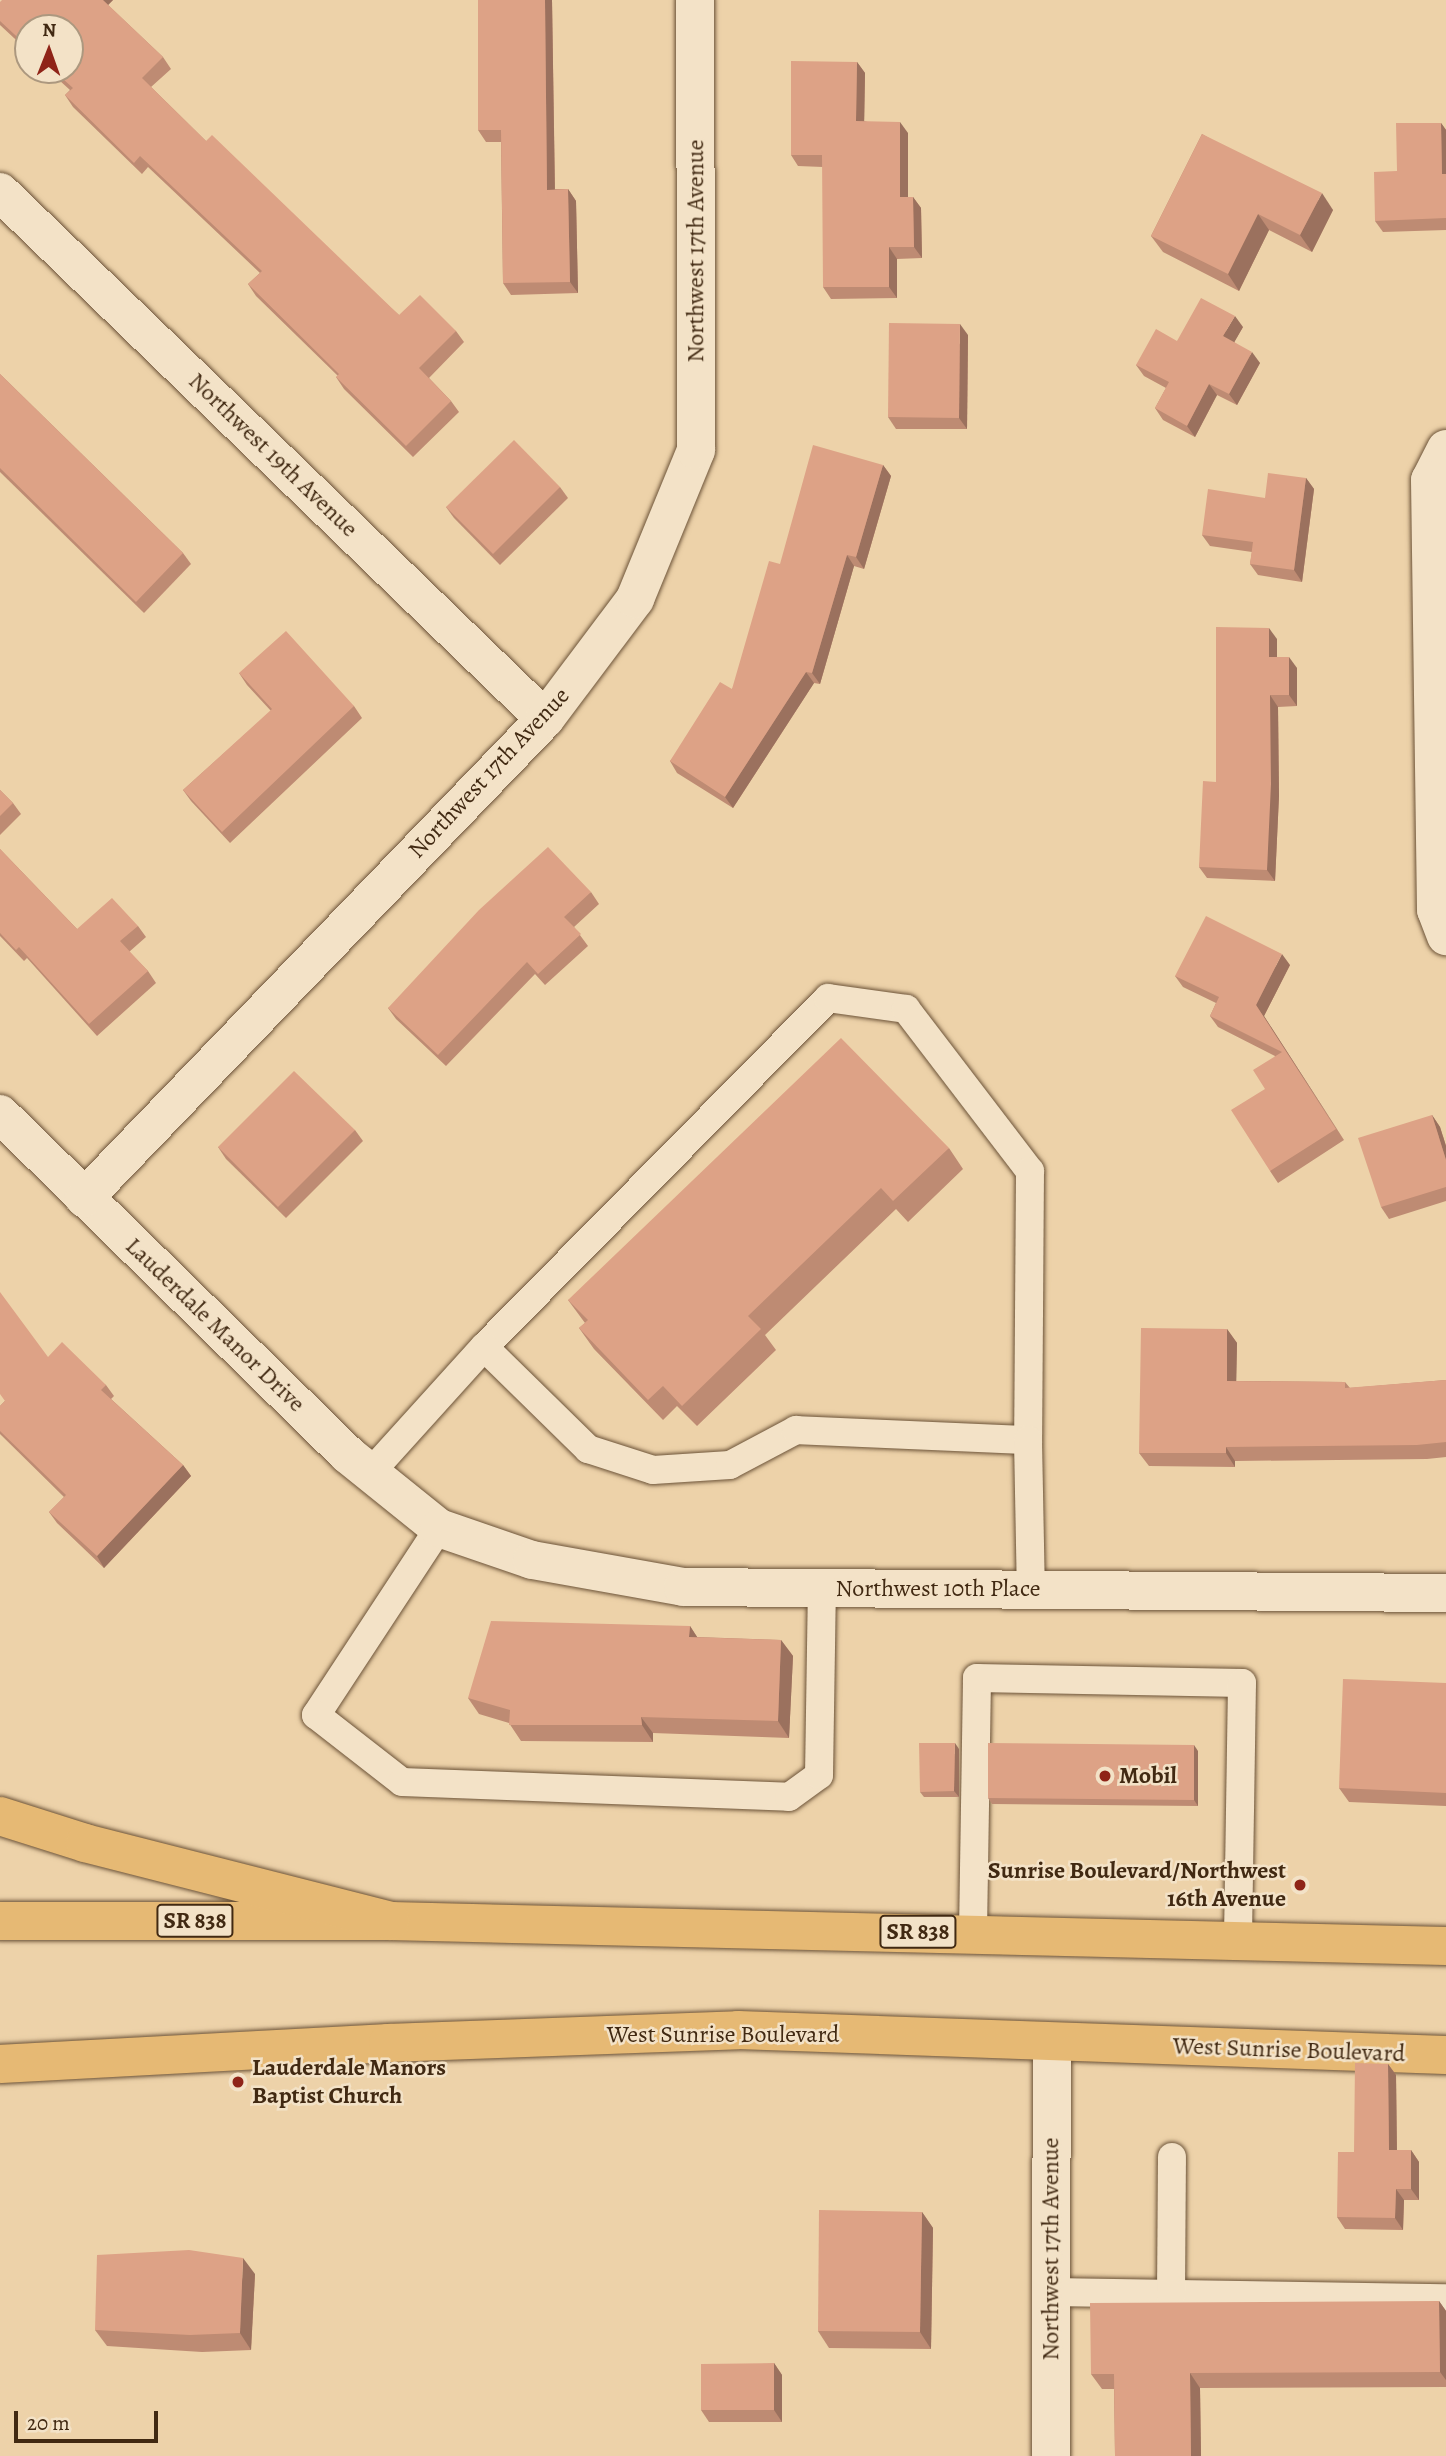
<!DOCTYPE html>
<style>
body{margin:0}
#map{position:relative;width:1446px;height:2456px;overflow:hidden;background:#edd2a9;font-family:Alegreya,serif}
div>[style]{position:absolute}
.roads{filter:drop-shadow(0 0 2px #6c5338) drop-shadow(0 0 2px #6c5338)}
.service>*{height:28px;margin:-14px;padding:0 14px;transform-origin:14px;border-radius:14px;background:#f3e2c7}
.minor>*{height:38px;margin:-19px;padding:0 19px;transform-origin:19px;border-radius:19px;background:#f3e2c7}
.primary>*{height:38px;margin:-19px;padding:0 19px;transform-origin:19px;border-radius:19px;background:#e6b974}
.motorway>*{height:38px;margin:-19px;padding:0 19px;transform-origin:19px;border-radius:19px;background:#e6b974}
.wall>*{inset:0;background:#be8b73}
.shaded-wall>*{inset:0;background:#9b715e}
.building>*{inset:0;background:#dda286}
.dots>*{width:19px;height:19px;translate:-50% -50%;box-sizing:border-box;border:4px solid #f3e2c7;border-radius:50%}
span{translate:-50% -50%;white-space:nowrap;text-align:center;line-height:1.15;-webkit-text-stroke:5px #f3e2c7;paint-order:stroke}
.shield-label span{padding:2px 5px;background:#f3e2c7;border:2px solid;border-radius:5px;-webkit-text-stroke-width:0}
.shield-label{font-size:23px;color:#412912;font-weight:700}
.street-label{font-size:24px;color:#412912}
.poi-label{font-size:24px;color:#412912;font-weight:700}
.left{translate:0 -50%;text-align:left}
.right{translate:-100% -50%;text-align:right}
.north{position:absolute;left:14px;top:14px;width:70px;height:70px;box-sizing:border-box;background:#f3e2c7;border:2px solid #ac987f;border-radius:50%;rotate:1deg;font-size:19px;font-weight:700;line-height:28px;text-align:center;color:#412912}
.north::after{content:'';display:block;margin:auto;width:24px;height:32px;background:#8f2418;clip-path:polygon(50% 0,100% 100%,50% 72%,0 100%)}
.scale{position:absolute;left:14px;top:2411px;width:144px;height:32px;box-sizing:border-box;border:4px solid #412912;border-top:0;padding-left:9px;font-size:21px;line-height:24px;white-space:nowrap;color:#412912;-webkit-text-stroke:5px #f3e2c7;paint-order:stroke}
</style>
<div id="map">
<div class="roads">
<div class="service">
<i style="left:484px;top:1347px;width:490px;rotate:-45.4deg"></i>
<i style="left:828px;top:998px;width:79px;rotate:8deg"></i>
<i style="left:906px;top:1009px;width:204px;rotate:52.6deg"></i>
<i style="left:1030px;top:1171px;width:269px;rotate:90.4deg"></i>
<i style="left:371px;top:1472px;width:169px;rotate:-47.9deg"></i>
<i style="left:484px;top:1347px;width:146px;rotate:44.4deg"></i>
<i style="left:588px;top:1449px;width:68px;rotate:17.9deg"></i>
<i style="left:653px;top:1470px;width:77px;rotate:-3.7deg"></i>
<i style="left:730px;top:1465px;width:75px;rotate:-27.9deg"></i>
<i style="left:796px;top:1430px;width:232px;rotate:2.5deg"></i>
<i style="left:1028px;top:1440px;width:150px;rotate:88.9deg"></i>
<i style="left:439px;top:1528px;width:224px;rotate:123.3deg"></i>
<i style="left:316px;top:1715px;width:109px;rotate:37.9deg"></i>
<i style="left:402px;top:1782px;width:387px;rotate:2.2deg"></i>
<i style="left:789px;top:1797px;width:37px;rotate:-36deg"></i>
<i style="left:819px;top:1775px;width:187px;rotate:-89.1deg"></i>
<i style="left:973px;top:1933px;width:255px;rotate:-89.1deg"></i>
<i style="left:977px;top:1678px;width:265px;rotate:1.1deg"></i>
<i style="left:1242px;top:1683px;width:257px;rotate:90.9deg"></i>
<i style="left:1050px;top:2292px;width:396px;rotate:0.9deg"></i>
<i style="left:1171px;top:2296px;width:139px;rotate:-89.6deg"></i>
</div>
<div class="minor">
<i style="left:0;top:192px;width:758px;rotate:44.04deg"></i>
<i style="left:1446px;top:449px;width:35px;rotate:117deg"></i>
<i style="left:1430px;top:480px;width:430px;rotate:89.2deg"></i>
<i style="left:1436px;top:910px;width:28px;rotate:69deg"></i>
<i style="left:0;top:1114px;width:486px;rotate:44.4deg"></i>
<i style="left:347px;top:1454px;width:118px;rotate:38.8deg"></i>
<i style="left:439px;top:1528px;width:98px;rotate:19deg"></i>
<i style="left:532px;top:1560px;width:153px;rotate:10.1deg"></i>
<i style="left:683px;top:1587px;width:763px;rotate:0.45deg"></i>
<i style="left:84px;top:1198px;width:665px;rotate:-46.1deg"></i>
<i style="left:545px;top:719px;width:150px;rotate:-53.1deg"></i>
<i style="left:635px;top:599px;width:161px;rotate:-67.7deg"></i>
<i style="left:696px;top:450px;width:450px;rotate:-90.1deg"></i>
<i style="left:1051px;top:2456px;width:414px;rotate:-89.9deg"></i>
</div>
<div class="primary">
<i style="left:0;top:1921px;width:390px"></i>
<i style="left:390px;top:1921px;width:1056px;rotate:1.36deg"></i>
<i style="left:0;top:2064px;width:389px;rotate:-3.1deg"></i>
<i style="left:388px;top:2043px;width:350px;rotate:-2.1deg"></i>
<i style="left:738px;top:2030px;width:708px;rotate:2.02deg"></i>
</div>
<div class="motorway">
<i style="left:0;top:1816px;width:89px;rotate:17.6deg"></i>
<i style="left:85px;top:1843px;width:315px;rotate:14.3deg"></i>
</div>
</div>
<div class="wall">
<i style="clip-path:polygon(113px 0,108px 5px,163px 57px,171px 69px,151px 87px,206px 141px,399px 315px,456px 331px,464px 342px,429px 378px,451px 401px,459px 412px,413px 457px,344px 389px,336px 377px,338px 376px,256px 296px,248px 284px,260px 273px,148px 167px,142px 174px,73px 107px,65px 95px,70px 90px,48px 70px,70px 70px,28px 28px,28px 51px,0 25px,0 2px)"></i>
<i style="clip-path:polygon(478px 0,552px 0,555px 189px,568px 189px,576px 201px,578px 293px,511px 295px,503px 283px,501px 142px,486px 142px,478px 130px)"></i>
<i style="clip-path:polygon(857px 62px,865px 73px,864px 121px,908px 133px,908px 197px,913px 197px,921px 208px,922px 258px,897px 259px,897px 298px,831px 299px,823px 287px,823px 167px,798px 166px,791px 155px)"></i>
<i style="clip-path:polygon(1441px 123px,1446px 130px,1446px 230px,1383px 232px,1375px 221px,1397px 171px)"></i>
<i style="clip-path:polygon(1202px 134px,1333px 210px,1312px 252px,1269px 230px,1239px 291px,1163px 252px,1151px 236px)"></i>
<i style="clip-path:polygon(1243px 327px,1234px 342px,1260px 363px,1237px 405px,1217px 395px,1195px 437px,1163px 420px,1155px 408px,1166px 388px,1144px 376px,1136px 365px,1177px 341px)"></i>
<i style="clip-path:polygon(968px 335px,967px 429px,896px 429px,888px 417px)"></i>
<i style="clip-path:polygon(0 374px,183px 553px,191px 564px,144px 613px,0 472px)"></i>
<i style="clip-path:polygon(883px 465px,891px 476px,864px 569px,854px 566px,820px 684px,814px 683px,733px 808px,677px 773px,670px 761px,732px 689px)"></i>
<i style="clip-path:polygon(1306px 478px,1314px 489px,1302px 582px,1258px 575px,1250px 564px,1252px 552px,1210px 546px,1202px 535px,1265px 498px)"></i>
<i style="clip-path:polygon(560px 487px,568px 498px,500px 565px,454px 518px,446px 507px)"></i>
<i style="clip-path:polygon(1277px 639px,1277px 657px,1297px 668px,1297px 706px,1278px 707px,1279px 796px,1275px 881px,1207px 878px,1199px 867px,1216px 782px)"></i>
<i style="clip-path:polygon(239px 673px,354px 706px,362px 718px,230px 843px,191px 801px,183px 790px,271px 711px,247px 685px)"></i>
<i style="clip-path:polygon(0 790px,13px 803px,21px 814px,0 835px)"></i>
<i style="clip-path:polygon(0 849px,77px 929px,138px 926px,146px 937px,129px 952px,148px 971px,156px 983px,97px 1036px,27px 958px,24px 961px,0 936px)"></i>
<i style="clip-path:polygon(591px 892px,599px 904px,574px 927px,588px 946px,545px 985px,535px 974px,446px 1066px,396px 1019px,388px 1008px)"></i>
<i style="clip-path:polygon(1290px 965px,1264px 1016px,1344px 1140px,1278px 1183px,1270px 1171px,1265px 1089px,1275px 1056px,1218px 1027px,1210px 1016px,1216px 1003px,1183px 987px,1175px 976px)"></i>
<i style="clip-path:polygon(1432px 1115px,1440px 1127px,1446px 1146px,1446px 1201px,1389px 1219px,1381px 1207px)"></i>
<i style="clip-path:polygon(355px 1130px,363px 1141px,286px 1218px,226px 1159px,218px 1147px)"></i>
<i style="clip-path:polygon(949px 1148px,963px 1169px,908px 1222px,896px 1209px,765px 1335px,776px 1350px,697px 1426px,677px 1406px,663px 1420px,594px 1349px,579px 1328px,585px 1323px,568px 1300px)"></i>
<i style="clip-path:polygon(1227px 1329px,1237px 1343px,1236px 1381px,1345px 1382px,1350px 1388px,1446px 1380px,1446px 1457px,1427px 1459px,1235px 1461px,1235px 1467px,1149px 1466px,1139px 1453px)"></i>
<i style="clip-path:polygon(48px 1357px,106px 1385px,114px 1396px,111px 1399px,183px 1465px,191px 1476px,104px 1568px,57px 1523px,49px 1512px,64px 1497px,0 1434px,0 1406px)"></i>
<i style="clip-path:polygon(690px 1626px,697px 1637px,781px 1640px,793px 1656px,789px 1738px,653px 1733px,653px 1742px,521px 1741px,509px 1723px,479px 1714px,468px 1698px)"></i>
<i style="clip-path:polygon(1446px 1683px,1446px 1806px,1349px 1802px,1339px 1788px)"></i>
<i style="clip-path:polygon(959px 1749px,959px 1797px,924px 1797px,920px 1792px)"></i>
<i style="clip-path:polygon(1198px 1751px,1198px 1806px,992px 1804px,988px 1798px)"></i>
<i style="clip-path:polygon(1388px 2064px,1396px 2075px,1397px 2150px,1411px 2150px,1419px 2162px,1419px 2200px,1404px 2200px,1403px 2230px,1345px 2229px,1337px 2217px,1354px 2152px)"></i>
<i style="clip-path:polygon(922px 2212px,933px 2228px,931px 2349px,829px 2348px,818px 2331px)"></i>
<i style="clip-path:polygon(255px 2274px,251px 2350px,202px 2352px,107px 2346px,95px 2330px)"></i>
<i style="clip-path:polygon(1439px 2301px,1446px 2311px,1446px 2387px,1200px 2388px,1201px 2456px,1115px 2456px,1114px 2389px,1102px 2389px,1091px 2374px)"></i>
<i style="clip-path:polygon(774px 2363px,782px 2375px,782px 2422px,709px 2422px,701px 2410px)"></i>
</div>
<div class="shaded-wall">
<i style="clip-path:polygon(102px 0,113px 0,106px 7px)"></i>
<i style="clip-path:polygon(545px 0,552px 0,555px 201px,547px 190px)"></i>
<i style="clip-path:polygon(857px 62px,865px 73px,864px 133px,856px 121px)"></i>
<i style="clip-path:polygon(900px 122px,908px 133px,908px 208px,900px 197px)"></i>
<i style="clip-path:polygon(1441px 123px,1446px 130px,1446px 179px,1442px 174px)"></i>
<i style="clip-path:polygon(568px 189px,576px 201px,578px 293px,570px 282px)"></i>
<i style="clip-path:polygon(1322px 193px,1333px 210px,1312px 252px,1300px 235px)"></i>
<i style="clip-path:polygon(913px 197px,921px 208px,922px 258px,914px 247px)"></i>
<i style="clip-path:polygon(1258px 214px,1269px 230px,1239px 291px,1228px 274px)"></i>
<i style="clip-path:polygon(889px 247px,897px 259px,897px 298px,889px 287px)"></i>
<i style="clip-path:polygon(1235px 316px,1243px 327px,1231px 348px,1223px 336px)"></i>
<i style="clip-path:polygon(960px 324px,968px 335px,967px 429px,959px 418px)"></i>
<i style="clip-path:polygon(1252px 352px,1260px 363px,1237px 405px,1229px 394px)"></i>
<i style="clip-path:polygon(1209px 384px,1217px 395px,1195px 437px,1187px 426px)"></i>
<i style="clip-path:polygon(883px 465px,891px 476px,864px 569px,856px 557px)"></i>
<i style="clip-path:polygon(1306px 478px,1314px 489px,1302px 582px,1294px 570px)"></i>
<i style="clip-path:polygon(847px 555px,854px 566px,820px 684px,812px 673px)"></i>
<i style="clip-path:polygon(1269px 628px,1277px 639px,1277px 669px,1269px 657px)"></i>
<i style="clip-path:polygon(1289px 657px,1297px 668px,1297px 706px,1289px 695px)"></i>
<i style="clip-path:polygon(806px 672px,814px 683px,733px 808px,725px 797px)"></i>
<i style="clip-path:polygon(1270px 695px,1278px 707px,1279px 796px,1275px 881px,1267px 870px)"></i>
<i style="clip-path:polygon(1282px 954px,1290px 965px,1264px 1016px,1344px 1140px,1256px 1005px)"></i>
<i style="clip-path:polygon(1432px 1115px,1440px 1127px,1446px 1146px,1446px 1160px)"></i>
<i style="clip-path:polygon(1227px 1329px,1237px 1343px,1236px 1395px,1227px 1381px)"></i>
<i style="clip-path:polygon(1226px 1447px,1235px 1461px,1235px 1467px,1226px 1453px)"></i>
<i style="clip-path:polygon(183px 1465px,191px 1476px,104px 1568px,97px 1556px)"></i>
<i style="clip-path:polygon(690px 1626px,701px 1643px,689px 1637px)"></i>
<i style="clip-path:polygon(781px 1640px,793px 1656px,789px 1738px,778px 1721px)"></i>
<i style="clip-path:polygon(641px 1717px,653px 1733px,653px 1742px,642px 1725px)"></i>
<i style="clip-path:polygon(955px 1743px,959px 1749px,959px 1797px,954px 1791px)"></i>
<i style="clip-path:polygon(1194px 1745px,1198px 1751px,1198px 1806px,1194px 1800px)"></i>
<i style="clip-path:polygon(1388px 2064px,1396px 2075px,1397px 2161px,1389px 2150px)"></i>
<i style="clip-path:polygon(1411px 2150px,1419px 2162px,1419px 2200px,1411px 2189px)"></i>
<i style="clip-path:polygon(1396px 2189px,1404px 2200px,1403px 2230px,1395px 2218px)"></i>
<i style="clip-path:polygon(922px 2212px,933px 2228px,931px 2349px,920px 2332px)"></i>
<i style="clip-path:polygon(243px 2258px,255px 2274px,251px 2350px,240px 2333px)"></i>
<i style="clip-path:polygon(1439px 2301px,1446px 2311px,1446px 2380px,1440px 2372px)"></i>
<i style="clip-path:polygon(774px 2363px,782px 2375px,782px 2422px,774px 2410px)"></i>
<i style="clip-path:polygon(1190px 2373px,1200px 2388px,1201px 2456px,1191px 2456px)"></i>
</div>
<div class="building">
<i style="clip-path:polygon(2px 0,103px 0,163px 57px,142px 78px,206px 141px,212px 135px,399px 315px,420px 295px,456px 331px,419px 368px,451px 401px,406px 446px,336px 377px,339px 374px,248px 284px,262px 271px,140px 156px,134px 163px,65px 95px,73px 88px,53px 70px,70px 70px,70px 28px,28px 28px,28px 47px,0 21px,0 2px)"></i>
<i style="clip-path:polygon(478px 0,545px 0,547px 190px,568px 189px,570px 282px,503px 283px,501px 130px,478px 130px)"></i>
<i style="clip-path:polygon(791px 61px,857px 62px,856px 121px,900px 122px,900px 197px,913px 197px,914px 247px,889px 247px,889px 287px,823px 287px,822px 155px,791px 155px)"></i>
<i style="clip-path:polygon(1396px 123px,1441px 123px,1442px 174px,1446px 174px,1446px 218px,1375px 221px,1374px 172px,1397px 171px)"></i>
<i style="clip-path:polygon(1202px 134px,1322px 193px,1300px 235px,1258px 214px,1228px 274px,1151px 236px)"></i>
<i style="clip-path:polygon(1201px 298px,1235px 316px,1223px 336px,1252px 352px,1229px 394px,1209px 384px,1187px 426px,1155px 408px,1169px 382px,1136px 365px,1156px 329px,1177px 341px)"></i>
<i style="clip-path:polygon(889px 323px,960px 324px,959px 418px,888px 417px)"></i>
<i style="clip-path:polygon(0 374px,183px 553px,136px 602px,0 468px)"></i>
<i style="clip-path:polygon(514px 440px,560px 487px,493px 554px,446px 507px)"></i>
<i style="clip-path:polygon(813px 445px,883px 465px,856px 557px,847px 555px,812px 673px,806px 672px,725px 797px,670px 761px,720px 682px,732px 689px,769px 561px,780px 564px)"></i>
<i style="clip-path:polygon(1268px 473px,1306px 478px,1294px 570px,1250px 564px,1253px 542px,1202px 535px,1208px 489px,1265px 498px)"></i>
<i style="clip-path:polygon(1216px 627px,1269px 628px,1269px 657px,1289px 657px,1289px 695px,1270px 695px,1271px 784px,1267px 870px,1199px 867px,1203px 781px,1216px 782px)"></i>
<i style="clip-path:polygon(286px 631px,354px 706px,222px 832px,183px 790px,272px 709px,239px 673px)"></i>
<i style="clip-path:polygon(0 790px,13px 803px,0 816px)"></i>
<i style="clip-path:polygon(548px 847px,591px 892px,564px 917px,581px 934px,538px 974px,527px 962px,438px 1055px,388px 1008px,479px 910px)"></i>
<i style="clip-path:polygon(0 849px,77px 929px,112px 898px,138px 926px,120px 941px,148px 971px,89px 1024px,19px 947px,16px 950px,0 933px)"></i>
<i style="clip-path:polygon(1206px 916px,1282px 954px,1256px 1005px,1336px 1129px,1270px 1171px,1231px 1110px,1265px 1089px,1253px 1070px,1282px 1052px,1210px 1016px,1219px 997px,1175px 976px)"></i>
<i style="clip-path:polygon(841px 1038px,949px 1148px,893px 1201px,881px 1188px,748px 1316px,761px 1329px,682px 1406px,663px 1386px,648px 1400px,579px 1328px,588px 1320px,568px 1300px)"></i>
<i style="clip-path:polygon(294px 1071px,355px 1130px,278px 1207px,218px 1147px)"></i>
<i style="clip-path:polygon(1432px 1115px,1446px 1160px,1446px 1187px,1381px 1207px,1358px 1138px)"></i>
<i style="clip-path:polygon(0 1292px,48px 1357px,62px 1342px,106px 1385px,101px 1390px,183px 1465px,97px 1556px,49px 1512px,66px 1495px,0 1431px,0 1406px,5px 1401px,0 1394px)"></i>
<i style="clip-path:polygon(1141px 1328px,1227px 1329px,1227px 1381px,1345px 1382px,1345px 1388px,1446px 1380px,1446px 1442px,1417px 1445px,1226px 1447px,1226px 1453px,1139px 1453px)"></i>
<i style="clip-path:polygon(491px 1621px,690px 1626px,689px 1637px,781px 1640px,778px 1721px,641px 1717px,642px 1725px,509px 1725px,510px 1710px,468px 1698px)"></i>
<i style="clip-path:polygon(1343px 1679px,1446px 1683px,1446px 1793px,1339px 1788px)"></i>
<i style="clip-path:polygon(919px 1743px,955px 1743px,954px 1791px,920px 1792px)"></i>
<i style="clip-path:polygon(988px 1743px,1194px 1745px,1194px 1800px,988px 1798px)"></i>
<i style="clip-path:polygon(1355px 2063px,1388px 2064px,1389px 2150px,1411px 2150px,1411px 2189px,1396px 2189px,1395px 2218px,1337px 2217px,1338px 2152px,1354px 2152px)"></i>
<i style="clip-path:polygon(819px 2210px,922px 2212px,920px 2332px,818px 2331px)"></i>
<i style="clip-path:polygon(189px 2250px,243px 2258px,240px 2333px,190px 2335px,95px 2330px,97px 2255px)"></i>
<i style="clip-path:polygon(1439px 2301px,1440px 2372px,1190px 2373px,1191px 2456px,1115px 2456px,1114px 2374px,1091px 2374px,1090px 2303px)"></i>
<i style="clip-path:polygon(774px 2363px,774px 2410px,701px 2410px,701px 2364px)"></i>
</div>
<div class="dots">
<i style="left:1105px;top:1776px;background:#8f2418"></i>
<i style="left:1300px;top:1885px;background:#8f2418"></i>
<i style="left:238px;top:2082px;background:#8f2418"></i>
</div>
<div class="shield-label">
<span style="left:195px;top:1921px">SR 838</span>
<span style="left:918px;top:1932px">SR 838</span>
</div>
<div class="street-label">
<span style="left:696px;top:251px;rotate:-90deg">Northwest 17th Avenue</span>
<span style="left:273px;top:455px;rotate:44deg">Northwest 19th Avenue</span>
<span style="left:489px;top:773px;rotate:-47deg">Northwest 17th Avenue</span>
<span style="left:215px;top:1325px;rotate:44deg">Lauderdale Manor Drive</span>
<span style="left:938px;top:1589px">Northwest 10th Place</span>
<span style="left:723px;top:2035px">West Sunrise Boulevard</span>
<span style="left:1289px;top:2050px;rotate:2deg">West Sunrise Boulevard</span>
<span style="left:1051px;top:2249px;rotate:-90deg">Northwest 17th Avenue</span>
</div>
<div class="poi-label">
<span class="left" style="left:1119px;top:1776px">Mobil</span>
<span class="right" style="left:1286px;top:1885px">Sunrise Boulevard/Northwest<br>16th Avenue</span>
<span class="left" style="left:252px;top:2082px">Lauderdale Manors<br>Baptist Church</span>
</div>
<div class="north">N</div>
<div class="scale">20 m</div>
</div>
